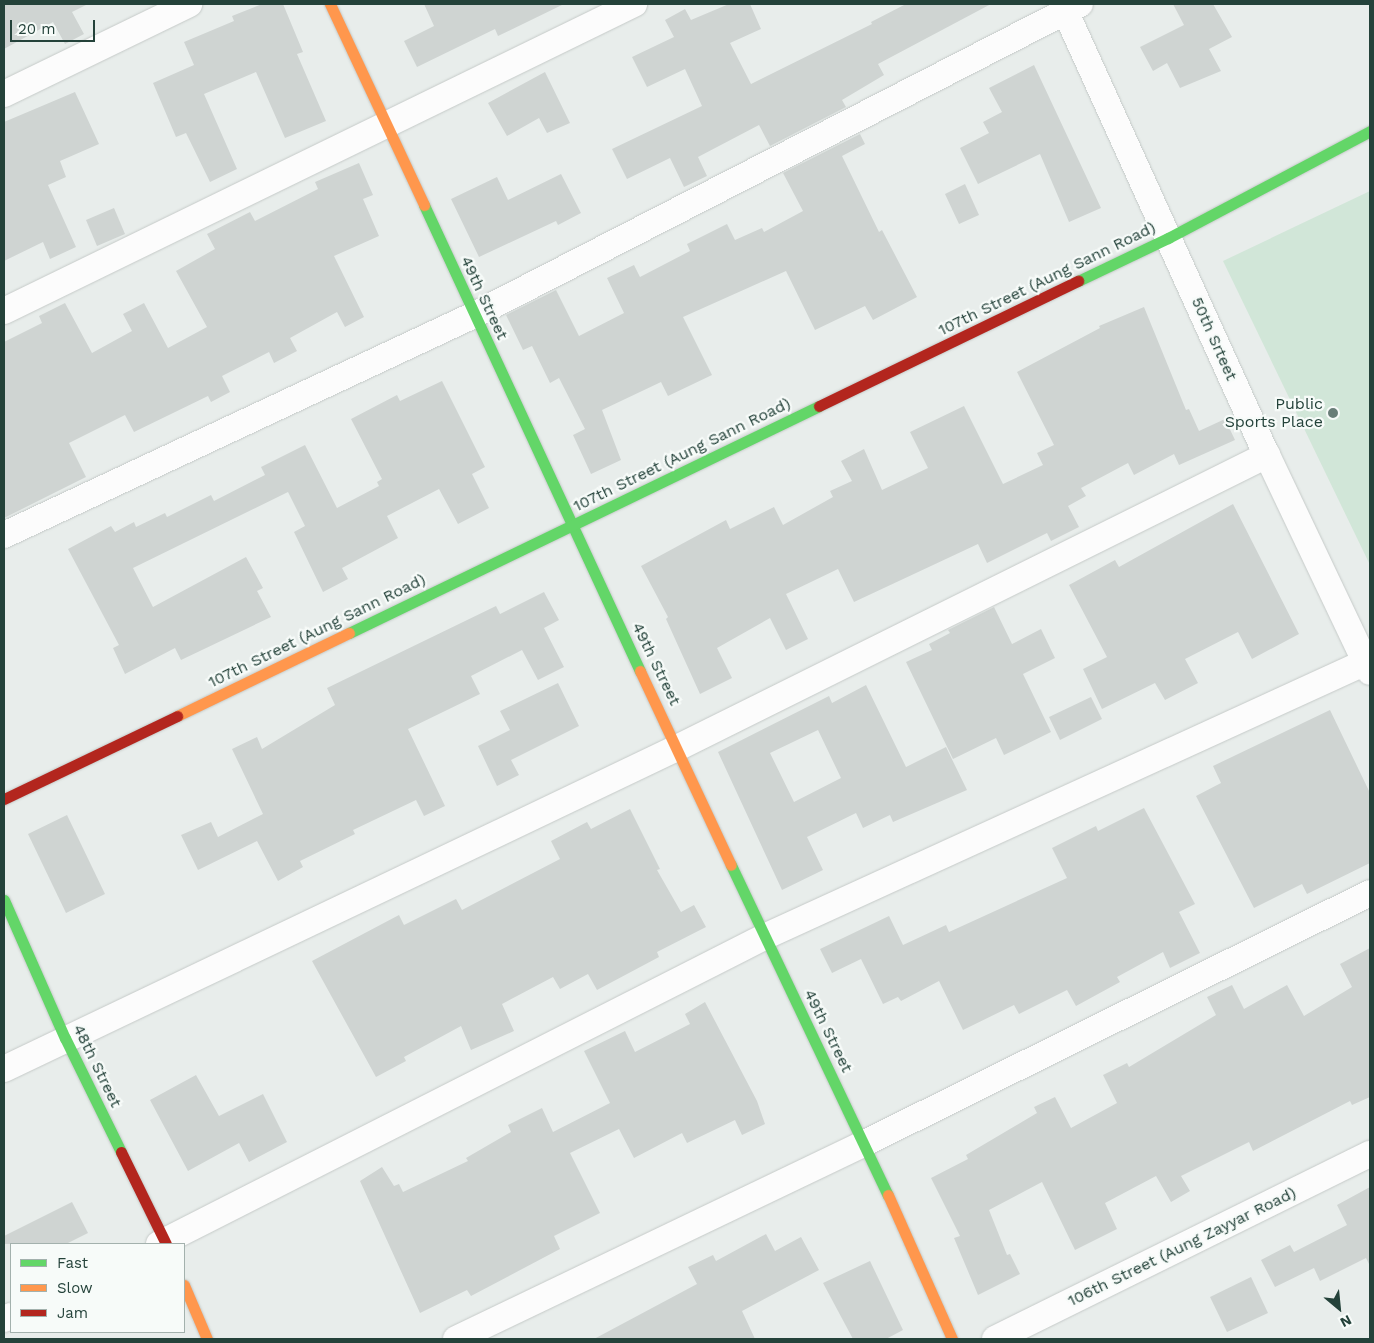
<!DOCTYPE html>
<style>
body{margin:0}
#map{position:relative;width:1374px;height:1343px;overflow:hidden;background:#e8edeb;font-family:"Work Sans",sans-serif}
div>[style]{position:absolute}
.green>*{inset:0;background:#d1e6d8}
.building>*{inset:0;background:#cfd4d2}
.roads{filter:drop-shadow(0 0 1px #c5cac8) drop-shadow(0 0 1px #c5cac8)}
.street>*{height:26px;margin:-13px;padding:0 13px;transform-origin:13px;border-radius:13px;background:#fcfcfc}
.fast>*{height:11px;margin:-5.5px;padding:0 5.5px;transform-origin:5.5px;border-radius:5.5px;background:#63d668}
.slow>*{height:11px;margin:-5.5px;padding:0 5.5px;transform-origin:5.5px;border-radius:5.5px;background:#ff974d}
.jam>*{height:11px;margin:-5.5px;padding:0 5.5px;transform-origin:5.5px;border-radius:5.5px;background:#b3261e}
.dots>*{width:14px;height:14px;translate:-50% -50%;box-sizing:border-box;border:2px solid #f7fbf9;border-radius:50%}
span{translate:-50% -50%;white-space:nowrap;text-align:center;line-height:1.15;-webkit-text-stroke:4.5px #f7fbf9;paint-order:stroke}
.street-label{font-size:16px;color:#24423a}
.poi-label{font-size:16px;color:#24423a}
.right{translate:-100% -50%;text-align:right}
.frame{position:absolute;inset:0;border:5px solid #24423a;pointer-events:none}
.legend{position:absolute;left:10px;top:1243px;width:175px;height:90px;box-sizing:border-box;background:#f7fbf9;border:1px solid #a3b1ad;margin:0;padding:6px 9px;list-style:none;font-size:15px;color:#24423a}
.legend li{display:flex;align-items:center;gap:10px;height:25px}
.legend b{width:25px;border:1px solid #a3b1ad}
.north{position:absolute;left:1314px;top:1283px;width:50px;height:50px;-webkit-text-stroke:4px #f7fbf9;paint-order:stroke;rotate:152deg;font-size:14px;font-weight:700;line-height:20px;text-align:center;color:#24423a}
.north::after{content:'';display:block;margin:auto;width:18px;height:22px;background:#24423a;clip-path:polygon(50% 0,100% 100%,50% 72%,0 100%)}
.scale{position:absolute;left:10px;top:20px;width:85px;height:22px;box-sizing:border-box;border:2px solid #24423a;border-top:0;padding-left:6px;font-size:15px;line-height:18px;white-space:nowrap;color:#24423a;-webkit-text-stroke:4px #f7fbf9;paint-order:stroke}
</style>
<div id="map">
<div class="green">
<i style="clip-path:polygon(1370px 191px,1370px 565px,1223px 261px)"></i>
</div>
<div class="building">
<i style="clip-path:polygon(4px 4px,88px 4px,72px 12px,84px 34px,65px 44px,53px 22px,4px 49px)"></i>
<i style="clip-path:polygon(262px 4px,283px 4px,303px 52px,297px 54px,326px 121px,285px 138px,256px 72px,204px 94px,237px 169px,210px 182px,186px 133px,176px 137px,153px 83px,194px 65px,184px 42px,234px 21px,232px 16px)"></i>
<i style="clip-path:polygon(424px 4px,564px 4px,498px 36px,495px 29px,417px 67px,404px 41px,434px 26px)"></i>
<i style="clip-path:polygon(729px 4px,750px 4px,761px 29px,730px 43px,751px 84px,872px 24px,871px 22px,906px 4px,991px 4px,878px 64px,884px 75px,842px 100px,846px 107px,770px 146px,759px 125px,698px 157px,707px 176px,684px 187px,670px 158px,627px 179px,612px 149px,702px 106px,685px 69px,647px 87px,632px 57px,674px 37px,665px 20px,685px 9px,691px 20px)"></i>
<i style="clip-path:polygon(1173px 4px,1213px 4px,1232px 37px,1209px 49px,1221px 71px,1180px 88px,1167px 63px,1153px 71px,1140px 47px,1184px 25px)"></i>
<i style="clip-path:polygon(1034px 65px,1101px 208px,1069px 222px,1040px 154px,978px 184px,960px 148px,989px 133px,983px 122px,1002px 112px,989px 88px)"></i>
<i style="clip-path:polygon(545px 72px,570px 123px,547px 133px,539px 118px,507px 136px,488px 103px)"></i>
<i style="clip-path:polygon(75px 92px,99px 144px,60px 161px,66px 177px,48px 185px,76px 247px,50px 259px,43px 242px,4px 261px,4px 122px)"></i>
<i style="clip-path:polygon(860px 134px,865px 144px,842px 156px,879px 232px,882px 230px,917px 297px,873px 320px,865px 306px,815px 330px,786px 271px,683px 317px,712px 375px,668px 396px,661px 382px,602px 410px,621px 460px,591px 474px,573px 435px,585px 429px,559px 378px,550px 383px,532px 346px,523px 350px,506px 315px,556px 290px,579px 336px,624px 313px,607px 278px,634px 265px,640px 277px,690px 251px,687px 244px,727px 224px,735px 240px,762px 228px,764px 232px,803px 211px,783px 173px)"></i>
<i style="clip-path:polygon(359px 163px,373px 195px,363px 199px,379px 236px,334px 256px,364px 317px,345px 327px,337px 312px,290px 338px,297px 351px,274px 363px,269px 352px,222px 376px,230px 392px,211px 402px,208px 396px,134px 432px,125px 415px,69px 443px,86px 477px,4px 518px,4px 342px,42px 323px,39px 316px,65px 303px,92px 353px,132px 331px,123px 314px,144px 303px,168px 348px,207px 327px,176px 271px,215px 249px,207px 234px,250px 212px,255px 221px,318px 189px,315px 182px)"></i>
<i style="clip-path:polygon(561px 174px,581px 213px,558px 225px,556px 221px,479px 257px,451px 199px,497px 177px,508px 200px)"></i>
<i style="clip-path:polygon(965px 184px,979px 215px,959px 224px,945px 194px)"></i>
<i style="clip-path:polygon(114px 208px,125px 234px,97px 246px,86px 220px)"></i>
<i style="clip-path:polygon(1144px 307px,1186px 410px,1189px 409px,1199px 431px,1225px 419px,1235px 440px,1179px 465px,1174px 454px,1134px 475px,1128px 463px,1081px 488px,1086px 496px,1068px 506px,1079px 527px,1051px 541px,1047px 533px,987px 563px,978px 544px,854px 602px,838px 569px,786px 594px,808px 639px,786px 650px,770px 618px,717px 648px,732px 678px,700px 694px,666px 619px,668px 617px,641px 566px,726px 520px,730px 529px,774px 507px,783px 525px,833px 497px,830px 491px,852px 481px,841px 461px,864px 449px,882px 490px,928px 468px,910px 432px,964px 406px,1003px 484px,1043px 465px,1037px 453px,1054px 445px,1017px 372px,1100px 328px,1099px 326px)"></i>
<i style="clip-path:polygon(442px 381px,485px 467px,472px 474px,489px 508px,458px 524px,439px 489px,387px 516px,398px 538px,342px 568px,348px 579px,323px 592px,294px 532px,305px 526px,288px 492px,133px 568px,153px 607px,246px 557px,263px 588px,257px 591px,271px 617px,181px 660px,175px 648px,125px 674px,113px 648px,119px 645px,68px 549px,111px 526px,115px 532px,134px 522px,136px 527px,165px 513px,167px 517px,211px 495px,214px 501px,265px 475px,261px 467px,305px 445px,337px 508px,379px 486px,377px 482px,382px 479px,351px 419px,397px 395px,400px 401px)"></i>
<i style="clip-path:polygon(1233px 504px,1299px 634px,1252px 659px,1238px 632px,1185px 659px,1198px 683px,1165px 700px,1155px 683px,1102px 709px,1083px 669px,1107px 657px,1069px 585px,1115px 560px,1119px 567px)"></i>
<i style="clip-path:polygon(544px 592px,559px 620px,544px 628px,564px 667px,538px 680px,522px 650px,471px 676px,480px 694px,408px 729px,445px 806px,424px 816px,416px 800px,353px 830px,355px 834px,300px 861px,303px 867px,278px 881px,257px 841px,198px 870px,181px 835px,211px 822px,218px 837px,263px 814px,232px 749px,257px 737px,262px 749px,335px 705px,327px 688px,496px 606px,500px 614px)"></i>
<i style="clip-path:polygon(994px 607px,1012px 644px,1041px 629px,1055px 658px,1023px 674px,1051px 732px,1004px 755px,996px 738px,953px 759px,906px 662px,932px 650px,929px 644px,950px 633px,948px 630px)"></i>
<i style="clip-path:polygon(558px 683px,579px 726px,511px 760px,519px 775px,497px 786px,478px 746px,510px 730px,500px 711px)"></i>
<i style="clip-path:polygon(evenodd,866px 685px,906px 767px,946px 747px,967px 790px,893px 822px,890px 815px,863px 828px,856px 813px,807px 837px,823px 870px,782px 890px,718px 752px,829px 696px,832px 703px,866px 685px,818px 730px,841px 778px,794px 802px,770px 753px,818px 730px)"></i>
<i style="clip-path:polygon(1091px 697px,1102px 719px,1060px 740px,1049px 717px)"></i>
<i style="clip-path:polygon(1330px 710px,1370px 793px,1370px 863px,1307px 894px,1302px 884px,1254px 908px,1196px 796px,1221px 783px,1213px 766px)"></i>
<i style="clip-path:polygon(1144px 808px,1195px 904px,1179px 912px,1200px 953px,1170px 968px,1163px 952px,1117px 977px,1120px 982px,1076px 1006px,1067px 990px,1019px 1014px,1014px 1005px,963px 1030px,939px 981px,901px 1001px,898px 997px,883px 1004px,861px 959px,832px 973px,820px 949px,889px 916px,903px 945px,946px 925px,949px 932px,1067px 878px,1052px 848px,1096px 826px,1098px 831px)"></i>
<i style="clip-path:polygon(630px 809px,660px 869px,657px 870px,681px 912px,694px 905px,706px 927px,657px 952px,659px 957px,597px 990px,588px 974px,560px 989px,553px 977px,502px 1004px,514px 1031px,471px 1050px,461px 1026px,404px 1057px,406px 1061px,376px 1077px,312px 961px,399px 915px,404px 925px,456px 899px,462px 910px,560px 859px,551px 841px,587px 822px,591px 829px)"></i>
<i style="clip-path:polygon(67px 815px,105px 894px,66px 913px,28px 834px)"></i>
<i style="clip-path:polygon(1370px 948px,1370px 1097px,1352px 1105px,1350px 1101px,1253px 1151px,1249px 1142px,1181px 1176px,1190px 1191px,1171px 1202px,1156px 1176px,1105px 1203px,1117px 1229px,1075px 1250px,1042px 1182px,989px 1210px,1007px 1255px,1010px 1254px,1020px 1274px,978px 1295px,954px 1238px,960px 1236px,931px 1178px,968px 1159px,966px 1155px,1037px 1113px,1034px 1107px,1055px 1097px,1071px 1128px,1117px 1103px,1103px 1075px,1127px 1063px,1129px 1067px,1216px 1015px,1207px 997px,1232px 985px,1244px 1009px,1287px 985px,1304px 1016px,1352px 987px,1340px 964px)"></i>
<i style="clip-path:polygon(705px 1002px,757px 1101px,765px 1124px,742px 1135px,735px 1120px,687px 1143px,682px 1133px,634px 1158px,619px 1129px,570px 1153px,600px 1213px,554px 1236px,560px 1249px,471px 1296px,467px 1290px,420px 1313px,360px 1181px,382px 1167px,394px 1186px,399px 1184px,403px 1192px,468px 1161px,466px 1158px,511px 1132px,508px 1125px,542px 1108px,553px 1132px,610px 1103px,584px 1051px,625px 1031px,635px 1052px,690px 1024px,685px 1014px)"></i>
<i style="clip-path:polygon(196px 1075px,219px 1116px,263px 1094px,287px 1142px,249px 1162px,239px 1143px,188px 1171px,150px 1100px)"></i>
<i style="clip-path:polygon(1370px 1187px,1370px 1266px,1366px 1258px,1320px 1281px,1314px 1268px,1275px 1287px,1261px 1260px,1290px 1245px,1294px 1252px,1347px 1225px,1337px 1205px)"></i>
<i style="clip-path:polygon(72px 1202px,88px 1233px,66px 1244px,4px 1244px,4px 1236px)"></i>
<i style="clip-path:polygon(766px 1234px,775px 1251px,801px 1237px,819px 1270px,742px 1311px,755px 1339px,594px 1339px,697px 1284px,688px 1267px,713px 1255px,716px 1261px)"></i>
<i style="clip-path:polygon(870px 1261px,903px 1330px,886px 1339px,853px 1339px,823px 1283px)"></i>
<i style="clip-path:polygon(1251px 1277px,1268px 1313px,1227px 1332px,1210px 1297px)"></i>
</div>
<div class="roads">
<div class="street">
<i style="left:1062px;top:4px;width:495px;rotate:65.6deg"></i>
<i style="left:1267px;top:455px;width:240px;rotate:64.6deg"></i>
<i style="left:4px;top:94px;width:206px;rotate:-25.9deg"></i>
<i style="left:4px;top:311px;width:701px;rotate:-25.98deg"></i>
<i style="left:4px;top:535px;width:519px;rotate:-25.08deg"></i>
<i style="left:474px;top:315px;width:681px;rotate:-27.17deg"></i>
<i style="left:4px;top:1069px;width:746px;rotate:-25.5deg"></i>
<i style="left:677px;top:748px;width:659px;rotate:-26.41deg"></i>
<i style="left:159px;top:1244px;width:678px;rotate:-26.9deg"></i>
<i style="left:764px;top:937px;width:662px;rotate:-24.55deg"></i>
<i style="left:4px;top:1319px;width:8px;rotate:-23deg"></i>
<i style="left:456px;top:1339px;width:454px;rotate:-25.6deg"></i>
<i style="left:865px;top:1143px;width:563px;rotate:-26.34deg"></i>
<i style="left:995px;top:1339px;width:418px;rotate:-26.3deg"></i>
</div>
<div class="fast">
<i style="left:424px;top:205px;width:514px;rotate:65.13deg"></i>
<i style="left:1078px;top:281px;width:100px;rotate:-25.5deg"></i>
<i style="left:1168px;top:238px;width:229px;rotate:-27.9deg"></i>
<i style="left:349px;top:633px;width:522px;rotate:-25.78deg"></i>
<i style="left:731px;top:865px;width:365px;rotate:64.6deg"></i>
<i style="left:4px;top:900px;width:151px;rotate:66.2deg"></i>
<i style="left:65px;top:1038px;width:127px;rotate:63.8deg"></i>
</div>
<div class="slow">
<i style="left:330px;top:4px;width:222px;rotate:64.9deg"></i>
<i style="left:640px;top:671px;width:214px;rotate:64.9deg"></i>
<i style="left:177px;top:716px;width:191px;rotate:-25.8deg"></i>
<i style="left:888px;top:1195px;width:158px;rotate:66deg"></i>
<i style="left:184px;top:1285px;width:59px;rotate:66.9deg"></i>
</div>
<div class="jam">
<i style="left:819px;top:406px;width:288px;rotate:-25.8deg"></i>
<i style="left:4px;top:799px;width:192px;rotate:-25.6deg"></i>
<i style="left:121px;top:1152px;width:102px;rotate:63.9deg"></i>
</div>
</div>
<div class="dots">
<i style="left:1333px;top:413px;background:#697e78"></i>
</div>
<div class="street-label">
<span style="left:1047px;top:279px;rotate:-26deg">107th Street (Aung Sann Road)</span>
<span style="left:484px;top:298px;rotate:65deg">49th Street</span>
<span style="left:1214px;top:339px;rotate:66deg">50th Srteet</span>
<span style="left:682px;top:455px;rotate:-26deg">107th Street (Aung Sann Road)</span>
<span style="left:317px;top:631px;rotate:-26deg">107th Street (Aung Sann Road)</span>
<span style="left:656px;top:664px;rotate:64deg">49th Street</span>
<span style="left:828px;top:1031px;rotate:64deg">49th Street</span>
<span style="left:97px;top:1066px;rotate:64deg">48th Street</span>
<span style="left:1182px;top:1247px;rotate:-26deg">106th Street (Aung Zayyar Road)</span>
</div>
<div class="poi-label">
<span class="right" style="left:1323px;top:413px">Public<br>Sports Place</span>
</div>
<div class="frame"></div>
<ul class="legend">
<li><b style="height:6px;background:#63d668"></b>Fast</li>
<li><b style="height:6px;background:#ff974d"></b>Slow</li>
<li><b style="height:6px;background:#b3261e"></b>Jam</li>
</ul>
<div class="north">N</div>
<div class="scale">20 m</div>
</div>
